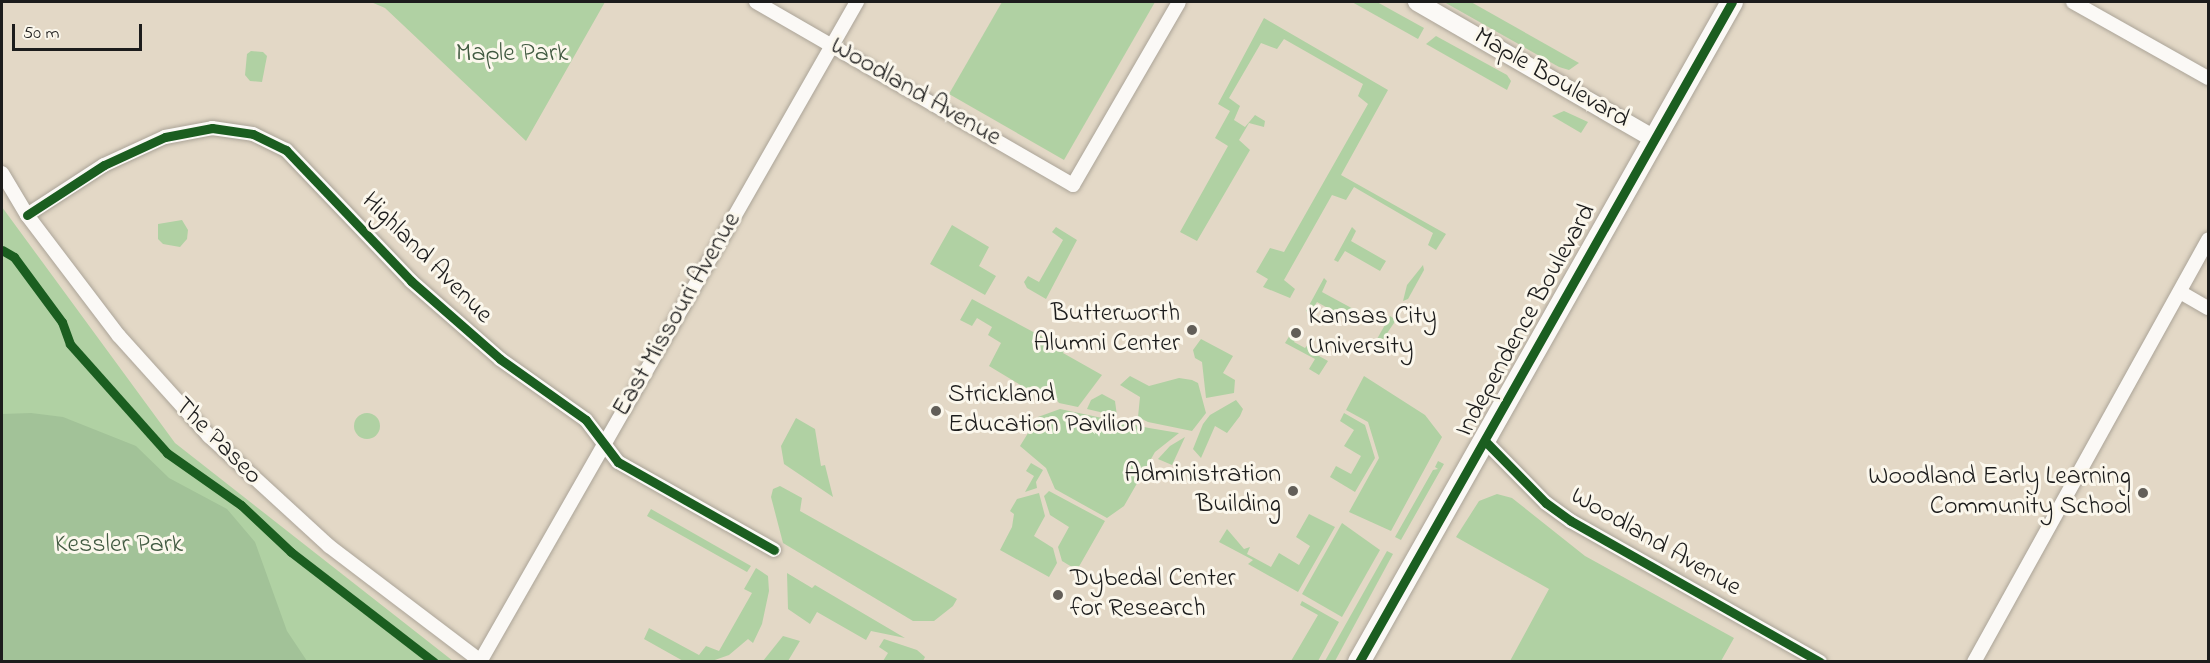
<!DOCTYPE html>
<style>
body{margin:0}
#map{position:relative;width:2210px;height:663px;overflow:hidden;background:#e3d8c6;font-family:"Indie Flower",sans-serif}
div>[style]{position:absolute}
.green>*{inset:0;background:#b0d1a3}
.round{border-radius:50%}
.forest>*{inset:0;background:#a2c298}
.roads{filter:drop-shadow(0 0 2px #aba498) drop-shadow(0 0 2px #aba498)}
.minor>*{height:14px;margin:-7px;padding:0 7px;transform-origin:7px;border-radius:7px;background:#fbf9f6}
.tertiary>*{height:18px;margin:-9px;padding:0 9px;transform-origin:9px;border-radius:9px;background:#fbf9f6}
.primary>*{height:22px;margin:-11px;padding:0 11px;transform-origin:11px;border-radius:11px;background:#fbf9f6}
.cycleway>*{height:9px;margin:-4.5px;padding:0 4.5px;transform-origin:4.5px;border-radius:4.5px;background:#1b5e20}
.dots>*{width:16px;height:16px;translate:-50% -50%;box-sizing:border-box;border:3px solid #fbf7ec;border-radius:50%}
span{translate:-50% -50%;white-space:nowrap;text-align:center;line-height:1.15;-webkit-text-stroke:6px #fbf7ec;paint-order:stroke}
.park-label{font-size:26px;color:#415a41}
.street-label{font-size:26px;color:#1c1c1c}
.poi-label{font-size:26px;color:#1c1c1c}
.right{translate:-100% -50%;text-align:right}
.left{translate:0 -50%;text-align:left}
.frame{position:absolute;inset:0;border:3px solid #1c1c1c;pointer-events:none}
.scale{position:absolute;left:12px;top:24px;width:130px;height:27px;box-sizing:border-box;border:3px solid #1c1c1c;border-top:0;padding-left:8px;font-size:18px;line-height:21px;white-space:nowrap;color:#1c1c1c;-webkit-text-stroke:4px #fbf7ec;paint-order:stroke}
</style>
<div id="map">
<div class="green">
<i style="clip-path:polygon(371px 2px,605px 2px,526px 141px,385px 8px)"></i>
<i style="clip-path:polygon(1002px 2px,1155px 2px,1064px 160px,949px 94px)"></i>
<i style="clip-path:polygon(1352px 2px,1377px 2px,1424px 28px,1418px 39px)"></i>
<i style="clip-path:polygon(1444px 2px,1471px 2px,1579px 63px,1569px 70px,1559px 67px)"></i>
<i style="clip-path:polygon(1264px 18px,1388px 90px,1341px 175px,1446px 234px,1436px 250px,1428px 245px,1433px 233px,1354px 187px,1346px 200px,1332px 195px,1284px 280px,1295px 289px,1290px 298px,1263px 287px,1268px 279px,1256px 272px,1270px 248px,1284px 252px,1368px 104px,1358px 96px,1363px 84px,1284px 39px,1277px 49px,1261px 43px,1229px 98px,1240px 106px,1234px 120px,1245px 127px,1255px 115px,1265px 121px,1264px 127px,1249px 123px,1239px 140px,1250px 150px,1197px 241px,1180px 232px,1228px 146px,1215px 138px,1230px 111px,1218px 104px)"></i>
<i style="clip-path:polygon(1436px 36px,1507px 75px,1511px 81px,1507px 90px,1426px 44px)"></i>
<i style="clip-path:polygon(251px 51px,263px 52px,267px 56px,262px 82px,250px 81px,245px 75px,247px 54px)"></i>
<i style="clip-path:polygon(1564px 111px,1588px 122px,1581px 133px,1552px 116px)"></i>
<i style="clip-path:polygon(2px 207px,175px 443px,453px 661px,2px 661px)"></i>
<i style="clip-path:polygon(182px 220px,188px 230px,187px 239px,180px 247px,163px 244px,158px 239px,158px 224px)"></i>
<i style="clip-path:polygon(952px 225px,989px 247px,979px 266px,996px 276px,985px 295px,930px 264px)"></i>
<i style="clip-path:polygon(1056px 227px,1077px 240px,1046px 299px,1027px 288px,1024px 282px,1028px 276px,1039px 282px,1063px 240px,1052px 232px)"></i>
<i style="clip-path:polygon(1352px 227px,1356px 231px,1351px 241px,1386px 261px,1380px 271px,1345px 251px,1338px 262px,1334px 260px)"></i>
<i style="clip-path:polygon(1423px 265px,1424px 270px,1408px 299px,1403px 301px,1407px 285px)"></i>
<i style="clip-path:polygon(1324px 278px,1327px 281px,1322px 292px,1357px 311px,1351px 321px,1317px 302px,1310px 313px,1306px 311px)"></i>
<i style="clip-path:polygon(972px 299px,1065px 349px,1063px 353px,1102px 375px,1078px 407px,1059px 403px,1048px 388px,1044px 391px,1027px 389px,989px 366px,1001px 343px,988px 335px,992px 327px,977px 318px,972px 326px,960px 320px)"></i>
<i style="clip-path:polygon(1390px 316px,1396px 320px,1375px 351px,1373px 346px)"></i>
<i style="clip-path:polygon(1295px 327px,1300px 330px,1294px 342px,1305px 348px,1315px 337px,1310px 351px,1328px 361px,1319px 375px,1309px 369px,1315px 359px,1285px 343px)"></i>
<i style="clip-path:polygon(1201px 339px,1233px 356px,1223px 373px,1235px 380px,1234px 393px,1206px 398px,1202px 362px,1195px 358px,1193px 350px)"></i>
<i style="clip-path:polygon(1130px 376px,1149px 386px,1179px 378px,1192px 380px,1198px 383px,1206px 413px,1192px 431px,1148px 422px,1138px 417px,1140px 397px,1120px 385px)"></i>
<i style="clip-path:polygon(1364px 376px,1425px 415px,1442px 437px,1391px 531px,1349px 512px,1379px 458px,1368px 422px,1346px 410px)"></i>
<i style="clip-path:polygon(1102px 394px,1115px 401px,1117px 416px,1087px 409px,1091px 400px)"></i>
<i style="clip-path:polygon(1236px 400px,1243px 409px,1240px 416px,1227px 433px,1215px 426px,1201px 458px,1193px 449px,1203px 424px,1210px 415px)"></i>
<i style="clip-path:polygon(1060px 409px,1149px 428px,1179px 433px,1155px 452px,1124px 506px,1107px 518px,1055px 489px,1046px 468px,1020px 446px,1038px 417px)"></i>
<i style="clip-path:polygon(1344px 413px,1365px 425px,1375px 458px,1355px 492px,1330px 477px,1336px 466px,1351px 474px,1361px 456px,1344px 446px,1354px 430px,1340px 421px)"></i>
<i class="round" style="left:354px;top:413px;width:26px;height:26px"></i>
<i style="clip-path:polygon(796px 418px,815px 429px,821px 466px,825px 465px,833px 497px,784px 464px,781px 446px)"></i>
<i style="clip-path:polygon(1185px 437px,1172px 465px,1158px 459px,1170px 446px)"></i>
<i style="clip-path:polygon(1438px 461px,1444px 464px,1401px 540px,1395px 537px,1433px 470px,1438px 469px,1435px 467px)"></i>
<i style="clip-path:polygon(1031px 463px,1043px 470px,1036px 482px,1037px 488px,1025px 492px,1034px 476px,1026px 471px)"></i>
<i style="clip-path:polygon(780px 486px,802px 498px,800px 511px,957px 599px,953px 606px,934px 621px,913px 621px,783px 543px,771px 497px,773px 489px)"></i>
<i style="clip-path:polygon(1049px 491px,1105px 521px,1077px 570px,1062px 561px,1058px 547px,1069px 527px,1050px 515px,1044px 496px)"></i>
<i style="clip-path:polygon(1039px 493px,1045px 516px,1034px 536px,1053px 548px,1057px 563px,1049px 577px,1000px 550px,1012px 527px,1014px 514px,1010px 511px,1017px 499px)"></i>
<i style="clip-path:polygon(1497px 494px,1512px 498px,1585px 556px,1734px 638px,1721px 661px,1510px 661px,1549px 589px,1456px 537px,1479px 501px)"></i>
<i style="clip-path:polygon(651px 509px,751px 566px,747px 572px,647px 516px)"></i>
<i style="clip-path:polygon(1309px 514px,1335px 527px,1298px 592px,1248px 564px,1253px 560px,1219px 542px,1227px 529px,1244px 549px,1250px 547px,1247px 554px,1271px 567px,1279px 553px,1299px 565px,1310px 546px,1296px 537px)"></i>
<i style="clip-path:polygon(1342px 523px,1380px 550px,1342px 617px,1302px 594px)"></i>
<i style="clip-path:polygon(1387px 551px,1393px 554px,1335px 661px,1325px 661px)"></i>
<i style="clip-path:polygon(756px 568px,768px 576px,769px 591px,762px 624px,753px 643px,748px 639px,729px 655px,712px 661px,685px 662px,644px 639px,649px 628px,699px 655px,706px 646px,719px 651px,752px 593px,744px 589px)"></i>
<i style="clip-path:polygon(787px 573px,812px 588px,815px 585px,905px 638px,871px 631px,866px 640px,817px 612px,810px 624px,788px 609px)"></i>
<i style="clip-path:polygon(1302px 601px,1339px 622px,1318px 661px,1291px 661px,1318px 615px,1300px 605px)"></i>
<i style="clip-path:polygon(783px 636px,800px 641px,788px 661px,763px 661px)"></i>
<i style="clip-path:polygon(884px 639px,917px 650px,925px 657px,923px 661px,883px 661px,888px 653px,879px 647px)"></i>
</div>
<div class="forest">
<i style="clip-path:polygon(31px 413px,63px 417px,136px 446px,169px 478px,227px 509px,255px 542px,287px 631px,307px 661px,2px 661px,2px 414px)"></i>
</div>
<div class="roads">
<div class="minor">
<i style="left:756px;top:2px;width:366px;rotate:30deg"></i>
<i style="left:1073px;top:185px;width:211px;rotate:-59.9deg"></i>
<i style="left:2073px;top:2px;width:155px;rotate:29.4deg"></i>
<i style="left:2px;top:173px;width:49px;rotate:59.2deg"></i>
<i style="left:27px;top:215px;width:152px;rotate:52.8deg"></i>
<i style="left:119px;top:336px;width:135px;rotate:48deg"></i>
<i style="left:209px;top:436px;width:163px;rotate:42.5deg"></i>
<i style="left:329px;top:546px;width:192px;rotate:37.2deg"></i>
<i style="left:27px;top:215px;width:92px;rotate:-33deg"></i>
<i style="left:104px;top:165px;width:67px;rotate:-24.7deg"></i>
<i style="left:165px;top:137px;width:48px;rotate:-10.8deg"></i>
<i style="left:212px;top:128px;width:41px;rotate:8.3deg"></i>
<i style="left:253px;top:134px;width:37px;rotate:26deg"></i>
<i style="left:286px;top:150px;width:181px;rotate:46.3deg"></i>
<i style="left:411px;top:281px;width:118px;rotate:41.2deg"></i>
<i style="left:500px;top:359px;width:105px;rotate:35.3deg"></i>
<i style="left:586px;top:420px;width:53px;rotate:52.7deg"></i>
<i style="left:618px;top:462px;width:179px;rotate:29.4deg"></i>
<i style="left:2180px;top:292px;width:32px;rotate:30deg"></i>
<i style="left:1485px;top:441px;width:87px;rotate:45.5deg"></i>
<i style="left:1546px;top:503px;width:31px;rotate:36deg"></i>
<i style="left:1571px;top:521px;width:286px;rotate:29.5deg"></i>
<i style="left:481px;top:660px;width:758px;rotate:-60.26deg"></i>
<i style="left:1974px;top:662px;width:483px;rotate:-61deg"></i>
</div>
<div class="tertiary">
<i style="left:1417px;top:2px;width:272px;rotate:30deg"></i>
</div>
<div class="primary">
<i style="left:1359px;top:662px;width:758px;rotate:-60.53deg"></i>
</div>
</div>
<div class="cycleway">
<i style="left:27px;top:215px;width:92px;rotate:-33deg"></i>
<i style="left:104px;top:165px;width:67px;rotate:-24.7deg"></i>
<i style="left:165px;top:137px;width:48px;rotate:-10.8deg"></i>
<i style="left:212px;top:128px;width:41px;rotate:8.3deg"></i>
<i style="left:253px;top:134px;width:37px;rotate:26deg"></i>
<i style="left:286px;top:150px;width:181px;rotate:46.3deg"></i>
<i style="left:411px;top:281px;width:118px;rotate:41.2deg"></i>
<i style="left:500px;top:359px;width:105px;rotate:35.3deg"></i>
<i style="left:586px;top:420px;width:53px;rotate:52.7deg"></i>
<i style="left:618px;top:462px;width:179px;rotate:29.4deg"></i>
<i style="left:2px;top:250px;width:14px;rotate:30deg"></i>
<i style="left:14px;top:257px;width:81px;rotate:53.6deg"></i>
<i style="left:62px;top:322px;width:23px;rotate:70deg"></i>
<i style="left:70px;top:344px;width:146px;rotate:48.3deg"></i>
<i style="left:167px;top:453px;width:90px;rotate:35.1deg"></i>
<i style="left:241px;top:505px;width:69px;rotate:43.2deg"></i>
<i style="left:291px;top:552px;width:180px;rotate:37.6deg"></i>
<i style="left:1485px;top:441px;width:87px;rotate:45.5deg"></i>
<i style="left:1546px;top:503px;width:31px;rotate:36deg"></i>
<i style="left:1571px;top:521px;width:286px;rotate:29.5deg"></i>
<i style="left:1359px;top:662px;width:758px;rotate:-60.53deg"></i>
</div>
<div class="dots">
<i style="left:1192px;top:330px;background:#625e58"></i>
<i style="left:1296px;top:333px;background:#625e58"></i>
<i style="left:936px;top:411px;background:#625e58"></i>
<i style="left:1293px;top:491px;background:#625e58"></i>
<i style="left:2143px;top:493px;background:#625e58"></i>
<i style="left:1058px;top:595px;background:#625e58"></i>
</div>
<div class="park-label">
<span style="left:512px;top:55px">Maple Park</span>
<span style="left:119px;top:546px">Kessler Park</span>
</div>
<div class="street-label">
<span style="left:1551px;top:79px;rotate:30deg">Maple Boulevard</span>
<span style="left:915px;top:93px;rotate:30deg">Woodland Avenue</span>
<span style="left:426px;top:259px;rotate:45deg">Highland Avenue</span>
<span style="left:678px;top:315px;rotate:-60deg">East Missouri Avenue</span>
<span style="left:1527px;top:321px;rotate:-61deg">Independence Boulevard</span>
<span style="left:217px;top:442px;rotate:45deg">The Paseo</span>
<span style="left:1655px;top:543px;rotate:30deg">Woodland Avenue</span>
</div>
<div class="poi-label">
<span class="right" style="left:1180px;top:330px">Butterworth<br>Alumni Center</span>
<span class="left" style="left:1308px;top:333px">Kansas City<br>University</span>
<span class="left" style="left:948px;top:411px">Strickland<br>Education Pavilion</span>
<span class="right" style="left:1281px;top:491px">Administration<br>Building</span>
<span class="right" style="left:2131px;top:493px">Woodland Early Learning<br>Community School</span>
<span class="left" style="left:1070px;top:595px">Dybedal Center<br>for Research</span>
</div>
<div class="frame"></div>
<div class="scale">50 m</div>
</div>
